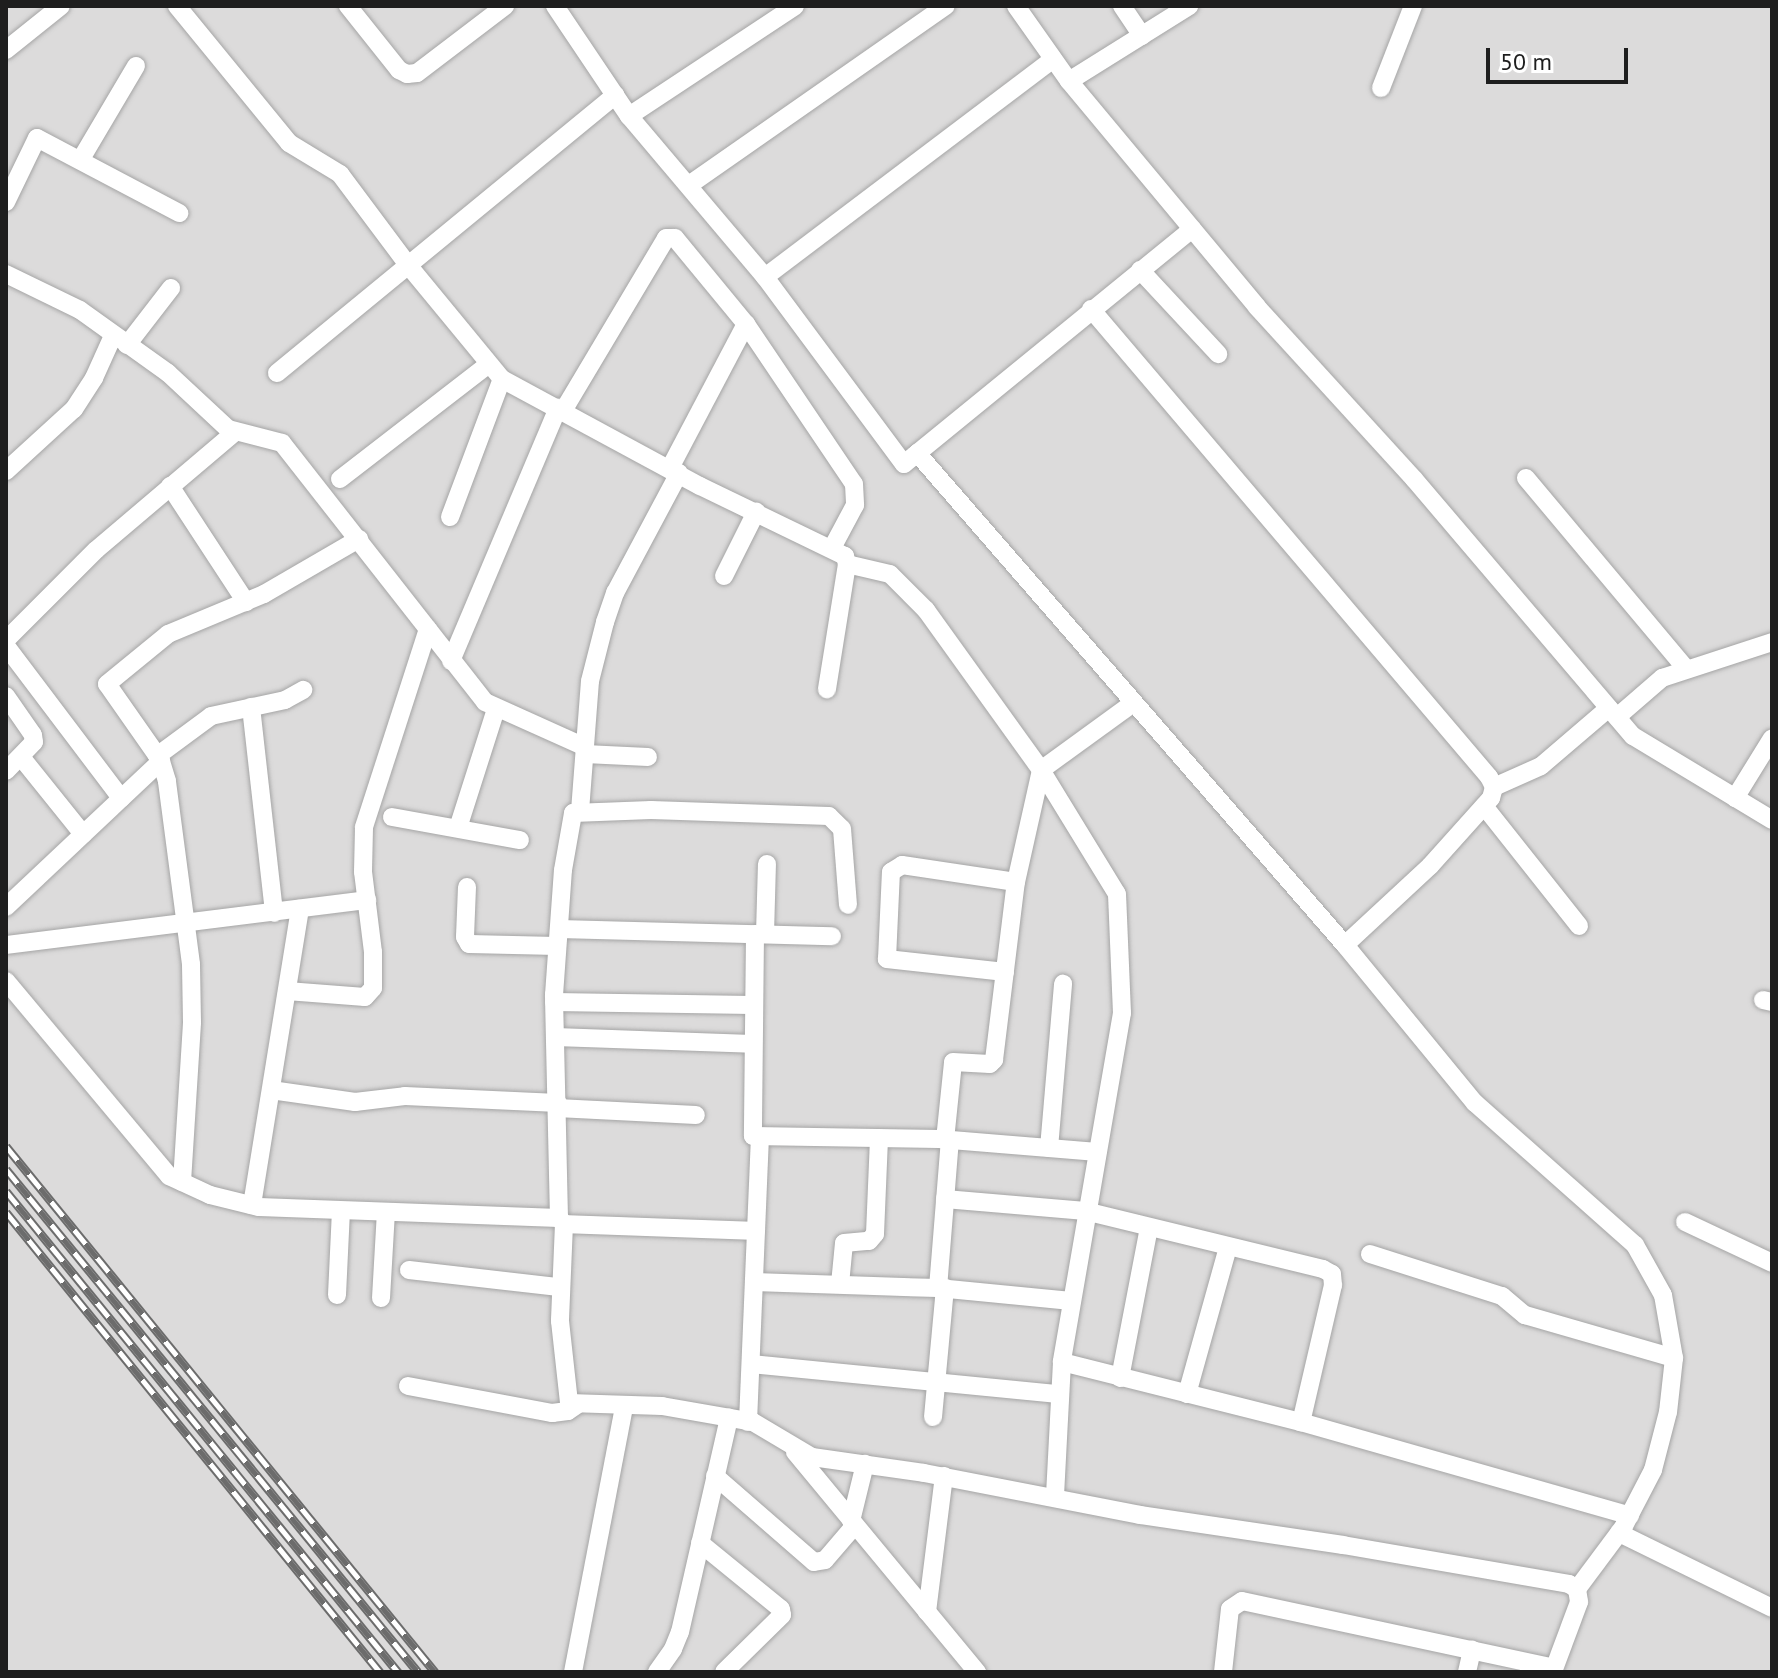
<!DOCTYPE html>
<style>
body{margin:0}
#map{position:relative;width:1778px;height:1678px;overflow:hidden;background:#f0ece3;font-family:"PT Sans",sans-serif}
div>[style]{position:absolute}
.residential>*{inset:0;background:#dcdbdb}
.roads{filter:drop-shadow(0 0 2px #a5a5a5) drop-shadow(0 0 2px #a5a5a5)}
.street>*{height:18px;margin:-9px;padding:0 9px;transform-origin:9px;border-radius:9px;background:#fff}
.rail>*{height:9px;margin-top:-4.5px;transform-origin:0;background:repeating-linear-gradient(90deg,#fff 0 18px,#6c6c6c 0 36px);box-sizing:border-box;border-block:2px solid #6c6c6c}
span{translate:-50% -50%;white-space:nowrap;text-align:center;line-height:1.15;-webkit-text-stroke:6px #fff;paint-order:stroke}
.frame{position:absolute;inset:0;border:8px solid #1e1e1e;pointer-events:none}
.scale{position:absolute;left:1486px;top:48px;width:142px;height:36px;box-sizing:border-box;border:4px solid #1e1e1e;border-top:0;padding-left:10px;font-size:24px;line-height:28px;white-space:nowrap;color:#1e1e1e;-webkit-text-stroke:6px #fff;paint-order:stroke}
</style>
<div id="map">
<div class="residential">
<i style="clip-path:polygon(6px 6px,1772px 6px,1772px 1672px,6px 1672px)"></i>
</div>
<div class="roads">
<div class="street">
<i style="left:177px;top:6px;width:177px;rotate:50.7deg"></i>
<i style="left:289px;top:143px;width:60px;rotate:31.3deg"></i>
<i style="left:340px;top:174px;width:114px;rotate:53.2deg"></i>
<i style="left:408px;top:265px;width:148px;rotate:50.5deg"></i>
<i style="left:502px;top:379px;width:225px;rotate:28.4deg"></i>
<i style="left:700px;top:486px;width:161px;rotate:25.8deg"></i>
<i style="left:845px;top:556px;width:8px;rotate:76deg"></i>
<i style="left:847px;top:564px;width:127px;rotate:99.1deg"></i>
<i style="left:348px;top:6px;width:82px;rotate:51.4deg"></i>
<i style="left:399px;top:70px;width:9px;rotate:27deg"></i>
<i style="left:407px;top:74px;width:10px;rotate:-6deg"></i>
<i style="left:417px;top:73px;width:111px;rotate:-37.3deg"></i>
<i style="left:555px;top:6px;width:133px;rotate:56.1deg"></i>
<i style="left:629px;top:116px;width:211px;rotate:49.8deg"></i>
<i style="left:765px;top:277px;width:233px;rotate:53.4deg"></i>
<i style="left:904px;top:464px;width:372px;rotate:-39.2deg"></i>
<i style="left:1016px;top:6px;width:92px;rotate:54.8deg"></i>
<i style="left:1069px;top:81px;width:294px;rotate:50.2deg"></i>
<i style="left:1257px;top:307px;width:233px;rotate:47.6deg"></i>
<i style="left:1414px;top:479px;width:338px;rotate:49.6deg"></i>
<i style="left:1633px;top:736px;width:162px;rotate:31.1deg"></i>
<i style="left:1122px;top:6px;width:36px;rotate:56deg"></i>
<i style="left:6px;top:50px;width:70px;rotate:-38.7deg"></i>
<i style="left:1069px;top:81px;width:142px;rotate:-32deg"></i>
<i style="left:1381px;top:88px;width:88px;rotate:-68.7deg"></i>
<i style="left:629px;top:116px;width:199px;rotate:-33.5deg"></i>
<i style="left:81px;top:159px;width:108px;rotate:-59.4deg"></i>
<i style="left:689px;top:185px;width:313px;rotate:-34.9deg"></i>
<i style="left:6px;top:202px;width:71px;rotate:-64.2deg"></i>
<i style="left:37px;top:138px;width:161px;rotate:27.8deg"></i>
<i style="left:1140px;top:270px;width:115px;rotate:47.1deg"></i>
<i style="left:6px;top:274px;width:82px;rotate:25.9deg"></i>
<i style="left:80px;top:310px;width:108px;rotate:35.6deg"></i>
<i style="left:168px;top:373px;width:82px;rotate:43deg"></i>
<i style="left:228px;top:429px;width:56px;rotate:14.5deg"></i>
<i style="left:282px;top:443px;width:329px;rotate:51.9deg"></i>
<i style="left:485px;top:702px;width:110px;rotate:24.2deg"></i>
<i style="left:765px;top:277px;width:361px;rotate:-37.1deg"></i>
<i style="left:1091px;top:309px;width:614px;rotate:49.62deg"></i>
<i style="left:1489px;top:777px;width:11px;rotate:63deg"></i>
<i style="left:1494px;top:787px;width:11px;rotate:105deg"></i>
<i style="left:1491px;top:798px;width:91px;rotate:131.9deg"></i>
<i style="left:1430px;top:866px;width:116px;rotate:137.1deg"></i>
<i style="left:1345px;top:945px;width:205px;rotate:50.6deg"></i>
<i style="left:1475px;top:1103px;width:214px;rotate:41.6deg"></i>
<i style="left:1635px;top:1245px;width:57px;rotate:60.8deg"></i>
<i style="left:1663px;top:1295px;width:64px;rotate:80.1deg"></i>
<i style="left:1674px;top:1358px;width:54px;rotate:96.3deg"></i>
<i style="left:1668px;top:1412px;width:60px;rotate:104.5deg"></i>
<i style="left:1653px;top:1470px;width:63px;rotate:117.4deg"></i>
<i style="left:1624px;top:1526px;width:79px;rotate:126.7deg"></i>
<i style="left:127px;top:345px;width:72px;rotate:-52.3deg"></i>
<i style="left:277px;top:373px;width:438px;rotate:-39.4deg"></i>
<i style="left:563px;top:411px;width:201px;rotate:-59.2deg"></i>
<i style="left:666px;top:238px;width:9px"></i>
<i style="left:675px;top:238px;width:112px;rotate:50.5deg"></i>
<i style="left:746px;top:324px;width:193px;rotate:56deg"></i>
<i style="left:854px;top:484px;width:21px;rotate:87deg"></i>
<i style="left:855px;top:505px;width:49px;rotate:118.1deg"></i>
<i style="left:917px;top:453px;width:652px;rotate:48.98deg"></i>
<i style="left:670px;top:468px;width:163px;rotate:-62.2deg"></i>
<i style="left:6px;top:471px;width:92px;rotate:-42.4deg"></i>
<i style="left:74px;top:409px;width:37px;rotate:-57deg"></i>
<i style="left:94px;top:378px;width:46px;rotate:-65.7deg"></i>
<i style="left:1526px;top:478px;width:249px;rotate:50deg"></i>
<i style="left:340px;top:479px;width:188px;rotate:-37.7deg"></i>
<i style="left:170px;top:486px;width:139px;rotate:56.8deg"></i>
<i style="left:450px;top:517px;width:147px;rotate:-69.4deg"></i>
<i style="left:847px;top:564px;width:44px;rotate:13.1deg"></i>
<i style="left:890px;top:574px;width:51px;rotate:45deg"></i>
<i style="left:926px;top:610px;width:197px;rotate:54.3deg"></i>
<i style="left:1041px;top:770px;width:145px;rotate:58.5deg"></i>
<i style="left:1117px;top:894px;width:119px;rotate:87.6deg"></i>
<i style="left:1122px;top:1013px;width:354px;rotate:99.8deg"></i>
<i style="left:1062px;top:1362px;width:135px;rotate:93deg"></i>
<i style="left:724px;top:576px;width:72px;rotate:-63.4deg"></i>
<i style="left:6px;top:640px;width:127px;rotate:-45deg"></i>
<i style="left:96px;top:550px;width:181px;rotate:-40.3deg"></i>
<i style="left:6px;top:646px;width:191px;rotate:52.9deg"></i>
<i style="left:451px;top:661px;width:275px;rotate:-67.1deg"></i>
<i style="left:6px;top:696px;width:47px;rotate:55.3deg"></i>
<i style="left:33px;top:735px;width:7px;rotate:82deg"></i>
<i style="left:34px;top:742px;width:40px;rotate:134deg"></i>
<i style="left:251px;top:707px;width:207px;rotate:83.6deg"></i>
<i style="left:1617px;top:717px;width:60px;rotate:-40.9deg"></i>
<i style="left:1662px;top:678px;width:116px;rotate:-18.1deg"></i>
<i style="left:585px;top:754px;width:63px;rotate:2.7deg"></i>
<i style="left:157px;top:756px;width:67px;rotate:-36.5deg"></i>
<i style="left:211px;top:716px;width:76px;rotate:-12.2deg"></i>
<i style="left:285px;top:700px;width:21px;rotate:-29deg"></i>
<i style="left:21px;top:757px;width:99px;rotate:51.2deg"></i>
<i style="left:1494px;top:787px;width:51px;rotate:-24.1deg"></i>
<i style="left:1541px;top:766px;width:89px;rotate:-40.5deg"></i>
<i style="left:1735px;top:798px;width:70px;rotate:-58.3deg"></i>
<i style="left:1484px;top:806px;width:153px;rotate:51.6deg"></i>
<i style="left:580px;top:811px;width:130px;rotate:-85.6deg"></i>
<i style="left:590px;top:681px;width:61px;rotate:-75.7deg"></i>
<i style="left:605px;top:622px;width:31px;rotate:-71deg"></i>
<i style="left:615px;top:593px;width:136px;rotate:-61.9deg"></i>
<i style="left:392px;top:817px;width:130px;rotate:10.2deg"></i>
<i style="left:458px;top:828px;width:125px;rotate:-72.3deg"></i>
<i style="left:467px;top:887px;width:50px;rotate:92.3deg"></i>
<i style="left:465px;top:937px;width:8px;rotate:60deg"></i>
<i style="left:469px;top:944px;width:88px;rotate:1.3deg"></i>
<i style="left:6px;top:907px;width:213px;rotate:-43.3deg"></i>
<i style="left:559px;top:929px;width:273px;rotate:1.5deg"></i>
<i style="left:755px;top:934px;width:202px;rotate:90.6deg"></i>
<i style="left:753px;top:1136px;width:186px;rotate:0.9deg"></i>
<i style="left:939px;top:1139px;width:159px;rotate:4.7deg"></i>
<i style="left:765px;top:934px;width:70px;rotate:-88.4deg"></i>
<i style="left:6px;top:945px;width:364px;rotate:-7.1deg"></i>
<i style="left:1005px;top:972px;width:119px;rotate:-173.7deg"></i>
<i style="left:887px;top:959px;width:87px;rotate:-87.4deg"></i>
<i style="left:891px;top:872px;width:13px;rotate:-32deg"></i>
<i style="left:902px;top:865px;width:115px;rotate:8.5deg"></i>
<i style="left:6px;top:981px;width:254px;rotate:50.1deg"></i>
<i style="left:169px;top:1176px;width:45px;rotate:24.9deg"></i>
<i style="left:210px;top:1195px;width:50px;rotate:13.8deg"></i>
<i style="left:259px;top:1207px;width:300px;rotate:2.1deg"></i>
<i style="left:559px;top:1218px;width:8px;rotate:50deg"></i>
<i style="left:564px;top:1224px;width:97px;rotate:92.4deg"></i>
<i style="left:560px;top:1321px;width:82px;rotate:83.7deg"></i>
<i style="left:569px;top:1403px;width:93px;rotate:1.8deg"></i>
<i style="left:662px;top:1406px;width:92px;rotate:10deg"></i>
<i style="left:753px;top:1422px;width:69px;rotate:30.7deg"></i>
<i style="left:812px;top:1457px;width:113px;rotate:8.1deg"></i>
<i style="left:924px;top:1473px;width:220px;rotate:11deg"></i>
<i style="left:1140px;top:1515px;width:205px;rotate:8.4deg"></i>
<i style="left:1343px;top:1545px;width:229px;rotate:9.8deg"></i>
<i style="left:1569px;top:1584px;width:9px;rotate:32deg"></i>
<i style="left:1577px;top:1589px;width:13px;rotate:81deg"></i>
<i style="left:1579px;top:1602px;width:75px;rotate:110.4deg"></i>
<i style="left:287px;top:991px;width:78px;rotate:4.4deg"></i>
<i style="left:365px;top:997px;width:12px;rotate:-48deg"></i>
<i style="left:373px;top:988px;width:36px;rotate:-90deg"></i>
<i style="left:373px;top:952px;width:81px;rotate:-97.1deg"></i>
<i style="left:363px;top:872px;width:45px;rotate:-88.7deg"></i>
<i style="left:364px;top:827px;width:208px;rotate:-72.1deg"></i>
<i style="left:1763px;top:1000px;width:9px;rotate:13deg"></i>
<i style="left:554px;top:1002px;width:198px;rotate:0.9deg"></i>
<i style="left:555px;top:1037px;width:197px;rotate:2deg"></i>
<i style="left:271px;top:1090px;width:85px;rotate:8.1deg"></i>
<i style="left:355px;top:1102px;width:50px;rotate:-6.8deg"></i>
<i style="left:405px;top:1096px;width:153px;rotate:2.6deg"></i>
<i style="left:557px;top:1108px;width:139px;rotate:2.9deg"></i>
<i style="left:945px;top:1140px;width:78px;rotate:-84.1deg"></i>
<i style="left:953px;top:1062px;width:37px;rotate:3deg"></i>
<i style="left:990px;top:1064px;width:6px;rotate:-45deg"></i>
<i style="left:994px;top:1060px;width:179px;rotate:-83deg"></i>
<i style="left:1016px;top:882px;width:115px;rotate:-77.4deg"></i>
<i style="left:1041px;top:770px;width:112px;rotate:-36deg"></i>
<i style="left:1049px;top:1148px;width:165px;rotate:-85.1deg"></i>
<i style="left:182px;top:1182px;width:160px;rotate:-86.4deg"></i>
<i style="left:192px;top:1022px;width:58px;rotate:-91deg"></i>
<i style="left:191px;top:964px;width:185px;rotate:-97.5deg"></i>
<i style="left:167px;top:781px;width:21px;rotate:-107deg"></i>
<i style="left:161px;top:761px;width:94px;rotate:-125deg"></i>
<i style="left:107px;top:684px;width:79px;rotate:-39.3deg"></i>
<i style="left:168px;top:634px;width:104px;rotate:-22.6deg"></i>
<i style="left:264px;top:594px;width:110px;rotate:-30.1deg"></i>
<i style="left:945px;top:1199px;width:141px;rotate:4.9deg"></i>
<i style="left:1085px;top:1211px;width:245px;rotate:13.7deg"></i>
<i style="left:1323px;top:1269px;width:10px;rotate:29deg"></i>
<i style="left:1332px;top:1274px;width:11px;rotate:85deg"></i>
<i style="left:1333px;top:1285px;width:141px;rotate:103.1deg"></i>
<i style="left:252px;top:1205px;width:300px;rotate:-80.8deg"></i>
<i style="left:559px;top:1218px;width:223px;rotate:-91.3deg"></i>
<i style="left:554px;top:995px;width:125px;rotate:-85.9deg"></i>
<i style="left:563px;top:870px;width:58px;rotate:-80deg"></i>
<i style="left:573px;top:813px;width:78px;rotate:-2.2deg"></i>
<i style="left:651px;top:810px;width:178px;rotate:1.9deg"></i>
<i style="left:829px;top:816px;width:18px;rotate:45deg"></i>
<i style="left:842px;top:829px;width:76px;rotate:85.5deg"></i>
<i style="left:1685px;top:1222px;width:96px;rotate:25.2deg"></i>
<i style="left:564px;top:1224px;width:192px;rotate:2.1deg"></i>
<i style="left:1370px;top:1254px;width:139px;rotate:17.7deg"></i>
<i style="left:1502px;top:1296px;width:30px;rotate:40deg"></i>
<i style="left:1525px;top:1315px;width:155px;rotate:16.1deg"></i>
<i style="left:409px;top:1270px;width:151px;rotate:6.5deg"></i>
<i style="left:754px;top:1282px;width:184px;rotate:1.9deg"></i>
<i style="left:938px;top:1288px;width:134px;rotate:5.6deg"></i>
<i style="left:840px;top:1284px;width:41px;rotate:-84.4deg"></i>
<i style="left:844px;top:1243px;width:25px;rotate:-5deg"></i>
<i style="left:869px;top:1241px;width:9px;rotate:-49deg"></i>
<i style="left:875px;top:1234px;width:96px;rotate:-87.6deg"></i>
<i style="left:938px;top:1288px;width:148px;rotate:-85.4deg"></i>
<i style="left:337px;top:1295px;width:84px;rotate:-87.3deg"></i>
<i style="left:381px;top:1298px;width:86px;rotate:-86.7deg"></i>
<i style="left:1062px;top:1362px;width:246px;rotate:14.1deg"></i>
<i style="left:1301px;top:1422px;width:342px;rotate:15.9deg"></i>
<i style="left:751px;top:1364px;width:309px;rotate:5.6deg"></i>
<i style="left:1120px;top:1378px;width:153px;rotate:-79.1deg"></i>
<i style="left:408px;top:1386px;width:147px;rotate:10.6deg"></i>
<i style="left:552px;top:1413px;width:16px;rotate:-7deg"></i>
<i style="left:568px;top:1411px;width:11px;rotate:-34deg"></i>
<i style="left:1187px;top:1394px;width:153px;rotate:-74.4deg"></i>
<i style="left:933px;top:1417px;width:130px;rotate:-84.7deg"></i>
<i style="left:748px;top:1422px;width:284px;rotate:-87.6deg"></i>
<i style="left:795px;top:1452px;width:286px;rotate:50.4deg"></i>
<i style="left:715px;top:1476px;width:131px;rotate:41deg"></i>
<i style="left:814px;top:1562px;width:11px;rotate:-10deg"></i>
<i style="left:825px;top:1560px;width:46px;rotate:-49.4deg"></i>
<i style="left:851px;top:1521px;width:59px;rotate:-76.2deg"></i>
<i style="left:1619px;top:1533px;width:170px;rotate:26.1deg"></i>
<i style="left:700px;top:1543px;width:104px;rotate:39.2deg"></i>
<i style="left:781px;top:1609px;width:6px;rotate:81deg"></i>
<i style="left:782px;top:1615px;width:81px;rotate:135.5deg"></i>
<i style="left:927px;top:1612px;width:137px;rotate:-82.9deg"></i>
<i style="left:573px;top:1672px;width:271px;rotate:-79.1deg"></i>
<i style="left:657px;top:1672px;width:28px;rotate:-55deg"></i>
<i style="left:673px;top:1649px;width:18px;rotate:-68deg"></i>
<i style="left:680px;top:1632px;width:220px;rotate:-77.1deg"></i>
<i style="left:1223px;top:1672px;width:63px;rotate:-83.7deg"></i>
<i style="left:1230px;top:1609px;width:14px;rotate:-34deg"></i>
<i style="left:1242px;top:1601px;width:319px;rotate:12.1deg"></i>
<i style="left:1467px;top:1672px;width:23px;rotate:-77deg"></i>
</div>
</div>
<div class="rail">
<i style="left:6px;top:1146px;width:679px;rotate:50.8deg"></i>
<i style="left:6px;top:1169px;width:650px;rotate:50.68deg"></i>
<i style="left:6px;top:1191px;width:621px;rotate:50.82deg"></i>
<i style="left:6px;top:1212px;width:593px;rotate:50.89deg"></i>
</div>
<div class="frame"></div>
<div class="scale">50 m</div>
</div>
